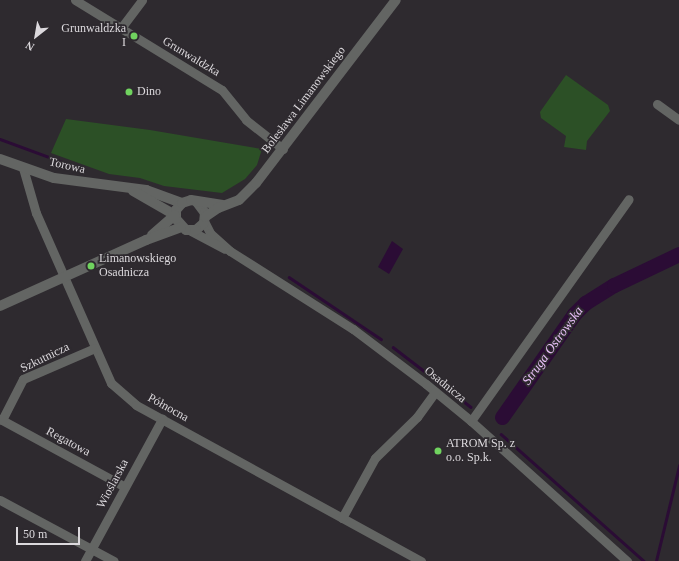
<!DOCTYPE html>
<meta charset="utf-8">
<style>
body{margin:0}
#map{position:relative;width:679px;height:561px;overflow:hidden;background:#2e2a2f;font-family:"Times New Roman",serif}
div>[style]{position:absolute}
.green>*{inset:0;background:#2c5026}
.water>*{inset:0;background:#2b0c35}
.stream>*{height:2.5px;margin:-1.25px;padding:0 1.25px;transform-origin:1.25px;border-radius:1.25px;background:#2b0c35}
.river>*{height:15px;margin:-7.5px;padding:0 7.5px;transform-origin:7.5px;border-radius:7.5px;background:#2b0c35}
.minor>*{height:9px;margin:-4.5px;padding:0 4.5px;transform-origin:4.5px;border-radius:4.5px;background:#636563}
.tertiary>*{height:10px;margin:-5px;padding:0 5px;transform-origin:5px;border-radius:5px;background:#636563}
.dots>*{width:11px;height:11px;translate:-50% -50%;box-sizing:border-box;border:2px solid #2e2a2f;border-radius:50%}
span{translate:-50% -50%;white-space:nowrap;text-align:center;line-height:1.15;-webkit-text-stroke:3.5px #2e2a2f;paint-order:stroke}
.poi-label{font-size:12px;color:#dcd9dd}
.right{translate:-100% -50%;text-align:right}
.left{translate:0 -50%;text-align:left}
.street-label{font-size:12px;color:#dcd9dd}
.water-label{font-size:13px;color:#e9c0f9;font-style:italic}
.north{position:absolute;left:16px;top:16px;width:40px;height:40px;-webkit-text-stroke:3px #2e2a2f;paint-order:stroke;rotate:211deg;font-size:11px;font-weight:700;line-height:16px;text-align:center;color:#dcd9dd}
.north::after{content:'';display:block;margin:auto;width:14px;height:18px;background:#dcd9dd;clip-path:polygon(50% 0,100% 100%,50% 72%,0 100%)}
.scale{position:absolute;left:16px;top:527px;width:64px;height:18px;box-sizing:border-box;border:2px solid #dcd9dd;border-top:0;padding-left:5px;font-size:12px;line-height:14px;white-space:nowrap;color:#dcd9dd;-webkit-text-stroke:3px #2e2a2f;paint-order:stroke}
</style>
<div id="map">
<div class="green">
<i style="clip-path:polygon(566px 75px,608px 105px,610px 111px,587px 141px,586px 150px,564px 147px,566px 136px,541px 118px,540px 112px)"></i>
<i style="clip-path:polygon(66px 119px,150px 130px,262px 149px,257px 165px,245px 179px,222px 193px,164px 186px,140px 178px,109px 174px,51px 153px)"></i>
</div>
<div class="water">
<i style="clip-path:polygon(392px 241px,403px 249px,389px 274px,378px 267px)"></i>
</div>
<div class="stream">
<i style="left:0;top:139px;width:84px;rotate:20.2deg"></i>
<i style="left:289px;top:277px;width:111px;rotate:34deg"></i>
<i style="left:393px;top:347px;width:98px;rotate:37.6deg"></i>
<i style="left:501px;top:434px;width:191px;rotate:41.6deg"></i>
<i style="left:656px;top:561px;width:98px;rotate:-76.4deg"></i>
</div>
<div class="river">
<i style="left:502px;top:417px;width:126px;rotate:-55deg"></i>
<i style="left:574px;top:314px;width:16px;rotate:-45deg"></i>
<i style="left:585px;top:303px;width:34px;rotate:-32deg"></i>
<i style="left:614px;top:285px;width:72px;rotate:-25.5deg"></i>
</div>
<div class="minor">
<i style="left:75px;top:0;width:172px;rotate:31.5deg"></i>
<i style="left:222px;top:90px;width:38px;rotate:51deg"></i>
<i style="left:246px;top:120px;width:47px;rotate:38.1deg"></i>
<i style="left:121px;top:28px;width:35px;rotate:-53deg"></i>
<i style="left:657px;top:104px;width:27px;rotate:36deg"></i>
<i style="left:23px;top:168px;width:47px;rotate:73.9deg"></i>
<i style="left:36px;top:213px;width:186px;rotate:66.2deg"></i>
<i style="left:111px;top:383px;width:33px;rotate:41deg"></i>
<i style="left:136px;top:405px;width:325px;rotate:28.7deg"></i>
<i style="left:204px;top:221px;width:13px;rotate:63deg"></i>
<i style="left:210px;top:233px;width:27px;rotate:42deg"></i>
<i style="left:230px;top:251px;width:146px;rotate:32.4deg"></i>
<i style="left:353px;top:329px;width:91px;rotate:37deg"></i>
<i style="left:426px;top:384px;width:58px;rotate:39.4deg"></i>
<i style="left:471px;top:421px;width:210px;rotate:41.9deg"></i>
<i style="left:191px;top:231px;width:38px;rotate:28deg"></i>
<i style="left:0;top:419px;width:142px;rotate:28.5deg"></i>
<i style="left:2px;top:420px;width:46px;rotate:-62.9deg"></i>
<i style="left:23px;top:379px;width:78px;rotate:-23.3deg"></i>
<i style="left:471px;top:421px;width:272px;rotate:-54.6deg"></i>
<i style="left:0;top:500px;width:129px;rotate:28.2deg"></i>
<i style="left:342px;top:518px;width:68px;rotate:-61.2deg"></i>
<i style="left:375px;top:458px;width:59px;rotate:-44.3deg"></i>
<i style="left:417px;top:417px;width:31px;rotate:-54deg"></i>
<i style="left:85px;top:561px;width:162px;rotate:-61.5deg"></i>
</div>
<div class="tertiary">
<i style="left:0;top:159px;width:57px;rotate:19.4deg"></i>
<i style="left:54px;top:178px;width:93px;rotate:7.4deg"></i>
<i style="left:146px;top:190px;width:38px;rotate:20deg"></i>
<i style="left:133px;top:191px;width:48px;rotate:29.7deg"></i>
<i style="left:196px;top:201px;width:15px;rotate:53deg"></i>
<i style="left:205px;top:213px;width:10px;rotate:96deg"></i>
<i style="left:204px;top:223px;width:11px;rotate:139deg"></i>
<i style="left:196px;top:230px;width:10px;rotate:180deg"></i>
<i style="left:186px;top:230px;width:15px;rotate:-132deg"></i>
<i style="left:176px;top:219px;width:9px;rotate:-90deg"></i>
<i style="left:176px;top:210px;width:9px;rotate:-49deg"></i>
<i style="left:182px;top:203px;width:9px;rotate:-18deg"></i>
<i style="left:191px;top:200px;width:32px;rotate:9deg"></i>
<i style="left:205px;top:217px;width:16px;rotate:-35deg"></i>
<i style="left:218px;top:208px;width:22px;rotate:-21deg"></i>
<i style="left:239px;top:200px;width:24px;rotate:-45deg"></i>
<i style="left:256px;top:183px;width:230px;rotate:-52.6deg"></i>
<i style="left:152px;top:235px;width:30px;rotate:-41deg"></i>
<i style="left:0;top:306px;width:160px;rotate:-24.3deg"></i>
<i style="left:146px;top:240px;width:37px;rotate:-20deg"></i>
</div>
<div class="dots">
<i style="left:134px;top:36px;background:#70d35f"></i>
<i style="left:129px;top:92px;background:#70d35f"></i>
<i style="left:91px;top:266px;background:#70d35f"></i>
<i style="left:438px;top:451px;background:#70d35f"></i>
</div>
<div class="poi-label">
<span class="right" style="left:126px;top:36px">Grunwaldzka<br>I</span>
<span class="left" style="left:137px;top:92px">Dino</span>
<span class="left" style="left:99px;top:266px">Limanowskiego<br>Osadnicza</span>
<span class="left" style="left:446px;top:451px">ATROM Sp. z<br>o.o. Sp.k.</span>
</div>
<div class="street-label">
<span style="left:191px;top:57px;rotate:31deg">Grunwaldzka</span>
<span style="left:304px;top:100px;rotate:-53deg">Bolesława Limanowskiego</span>
<span style="left:67px;top:166px;rotate:13deg">Torowa</span>
<span style="left:45px;top:358px;rotate:-26deg">Szkutnicza</span>
<span style="left:445px;top:385px;rotate:39deg">Osadnicza</span>
<span style="left:168px;top:408px;rotate:29deg">Północna</span>
<span style="left:68px;top:442px;rotate:28deg">Regatowa</span>
<span style="left:113px;top:484px;rotate:-62deg">Wioślarska</span>
</div>
<div class="water-label">
<span style="left:553px;top:346px;rotate:-54deg">Struga Ostrowska</span>
</div>
<div class="north">N</div>
<div class="scale">50 m</div>
</div>
